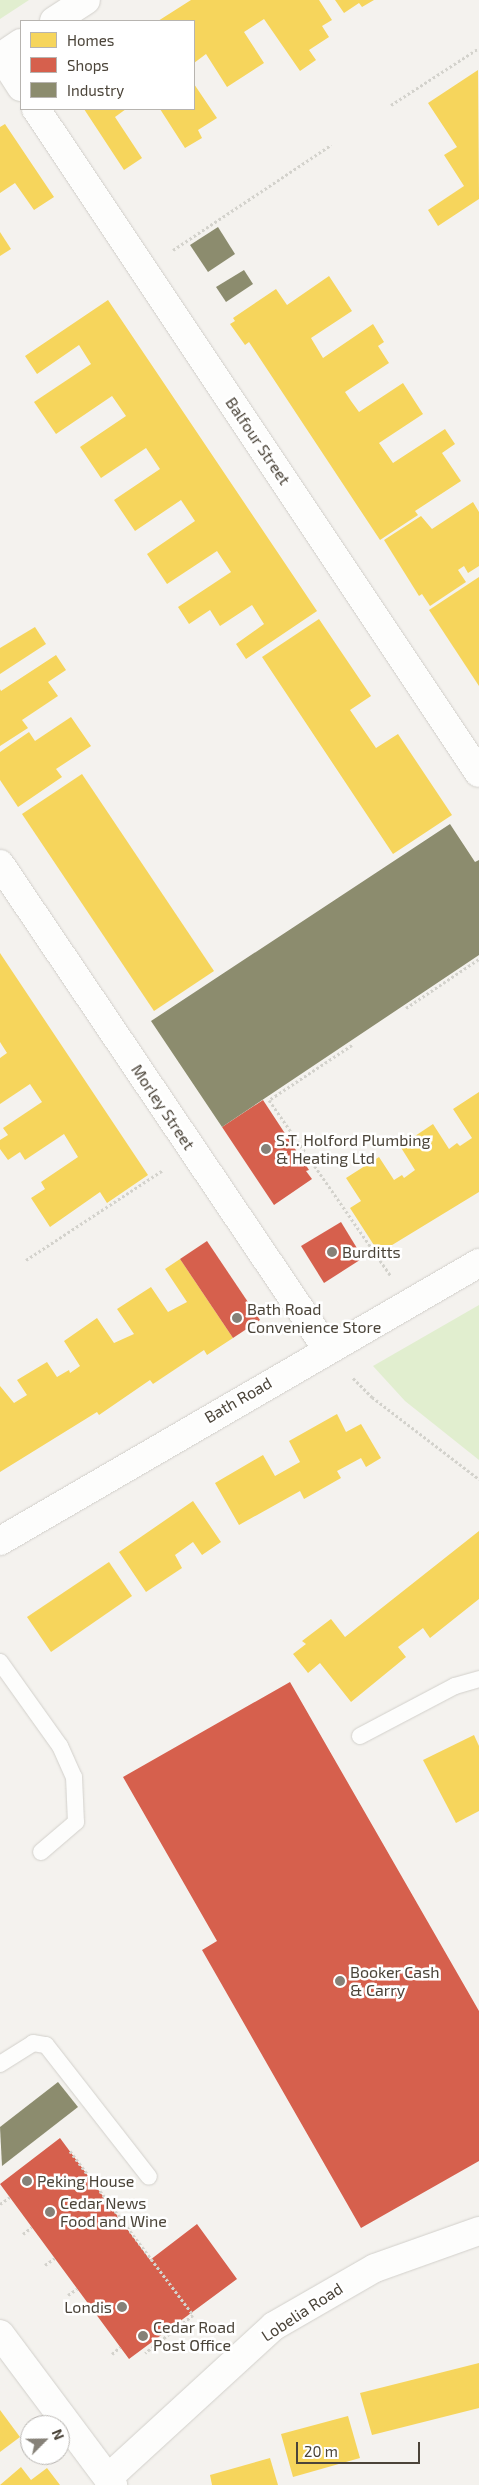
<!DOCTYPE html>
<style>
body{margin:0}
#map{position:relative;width:479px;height:2485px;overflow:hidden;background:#f4f2ee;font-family:"Exo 2",sans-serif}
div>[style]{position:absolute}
.green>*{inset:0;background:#e1eecf}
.homes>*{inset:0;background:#f6d55c}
.shops>*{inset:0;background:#d6604d}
.industry>*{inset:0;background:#8c8c6e}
.path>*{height:3px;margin-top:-1.5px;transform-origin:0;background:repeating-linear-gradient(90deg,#d3d2cc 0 2.5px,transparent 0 5px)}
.roads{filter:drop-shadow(0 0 1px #d2d0cb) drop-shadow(0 0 1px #d2d0cb)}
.service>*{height:16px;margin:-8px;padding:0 8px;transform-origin:8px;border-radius:8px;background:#fdfdfc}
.minor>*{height:28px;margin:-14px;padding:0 14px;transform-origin:14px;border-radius:14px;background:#fdfdfc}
.tertiary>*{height:28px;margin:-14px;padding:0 14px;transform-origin:14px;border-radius:14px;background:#fdfdfc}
.dots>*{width:14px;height:14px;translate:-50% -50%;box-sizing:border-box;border:2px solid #fff;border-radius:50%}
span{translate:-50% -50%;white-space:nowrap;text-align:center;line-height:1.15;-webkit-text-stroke:5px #fff;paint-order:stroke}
.street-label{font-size:16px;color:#4b4439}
.poi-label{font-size:16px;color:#4b4439}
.left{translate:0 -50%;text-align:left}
.right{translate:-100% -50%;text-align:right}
.legend{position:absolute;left:20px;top:20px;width:175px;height:90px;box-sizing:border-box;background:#fff;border:1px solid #b7b4b0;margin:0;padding:6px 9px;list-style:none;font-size:15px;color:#4b4439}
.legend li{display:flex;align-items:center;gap:10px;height:25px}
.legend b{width:25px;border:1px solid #b7b4b0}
.north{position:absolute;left:20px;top:2415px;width:50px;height:50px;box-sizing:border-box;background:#fff;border:1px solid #b7b4b0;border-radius:50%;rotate:67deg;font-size:14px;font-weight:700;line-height:20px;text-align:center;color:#4b4439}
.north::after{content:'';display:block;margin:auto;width:18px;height:22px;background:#868178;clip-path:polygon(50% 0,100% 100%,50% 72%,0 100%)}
.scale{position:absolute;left:296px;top:2442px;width:124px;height:22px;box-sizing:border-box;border:2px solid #4b4439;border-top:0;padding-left:6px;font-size:15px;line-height:18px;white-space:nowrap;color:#4b4439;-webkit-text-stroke:4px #fff;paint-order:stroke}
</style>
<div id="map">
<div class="green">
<i style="clip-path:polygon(0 0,29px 0,0 19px)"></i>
<i style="clip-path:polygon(479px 1305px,479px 1460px,405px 1401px,373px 1366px)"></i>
</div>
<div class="homes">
<i style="clip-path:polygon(191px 0,319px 0,332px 20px,322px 26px,329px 37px,309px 50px,316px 60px,300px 71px,264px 19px,244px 32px,264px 63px,227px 87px,206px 54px,194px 63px,194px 21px,158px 21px)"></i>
<i style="clip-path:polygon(335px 0,374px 0,362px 7px,359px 3px,344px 13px)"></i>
<i style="clip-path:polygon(478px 70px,479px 199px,438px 226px,428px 210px,464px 186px,444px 155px,457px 147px,428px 103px)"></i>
<i style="clip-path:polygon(194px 84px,217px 118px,198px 130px,202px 138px,185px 148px,160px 109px,194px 109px)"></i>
<i style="clip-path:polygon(84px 109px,126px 109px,115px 117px,142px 158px,124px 170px)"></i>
<i style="clip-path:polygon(5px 124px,54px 197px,34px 210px,15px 183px,0 193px,0 127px)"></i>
<i style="clip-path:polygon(0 232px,11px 249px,0 256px)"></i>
<i style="clip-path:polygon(329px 276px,352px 311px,311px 338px,323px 358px,373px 324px,384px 342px,378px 346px,389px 363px,345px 392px,351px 401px,359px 412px,403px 383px,423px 414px,379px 443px,393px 463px,445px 429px,455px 444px,442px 453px,461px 481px,415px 511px,418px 515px,380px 540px,249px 342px,245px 345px,230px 324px,235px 321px,233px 318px,276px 289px,287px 305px)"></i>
<i style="clip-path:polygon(108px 300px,317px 611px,246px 659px,236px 644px,264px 624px,252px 605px,220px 626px,210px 610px,189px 624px,178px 607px,231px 572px,217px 551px,167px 584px,147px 554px,195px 521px,181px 500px,135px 531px,114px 500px,160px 469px,146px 448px,101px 478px,80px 447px,126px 416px,112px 396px,56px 434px,34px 402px,91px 364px,79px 345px,37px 374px,25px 356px)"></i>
<i style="clip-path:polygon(473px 502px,479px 512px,479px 566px,468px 573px,464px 566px,458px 570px,466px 582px,430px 606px,422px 594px,419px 596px,384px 540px,421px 516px,432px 529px)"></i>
<i style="clip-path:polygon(479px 577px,479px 686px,429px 610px)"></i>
<i style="clip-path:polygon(319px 619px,371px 696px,350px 710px,376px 748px,398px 734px,452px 815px,393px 854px,262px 657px)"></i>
<i style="clip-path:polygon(35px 627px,46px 644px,0 674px,0 648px)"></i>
<i style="clip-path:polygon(56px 655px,66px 670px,48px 682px,58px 696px,22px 720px,28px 728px,0 746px,0 689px,1px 691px)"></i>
<i style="clip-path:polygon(71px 717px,91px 746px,56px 769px,62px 777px,18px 807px,0 780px,0 752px,29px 732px,35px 741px)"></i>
<i style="clip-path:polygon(82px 774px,214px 971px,154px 1011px,22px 814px)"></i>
<i style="clip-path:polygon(0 953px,148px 1175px,107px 1203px,100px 1192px,50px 1227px,31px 1198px,45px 1189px,41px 1182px,78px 1157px,64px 1134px,25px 1160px,20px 1152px,8px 1160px,0 1149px,0 1140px,8px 1135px,3px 1128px,42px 1102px,30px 1084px,0 1104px,0 1058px,7px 1053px,0 1042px)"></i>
<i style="clip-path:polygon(479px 1092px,479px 1192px,379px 1253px,350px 1208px,361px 1201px,346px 1178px,379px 1157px,394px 1180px,402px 1175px,404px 1178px,415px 1170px,400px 1146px,433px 1124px,449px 1149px,457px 1143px,460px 1146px,472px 1138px,453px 1109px)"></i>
<i style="clip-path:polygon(180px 1259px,233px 1338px,207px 1355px,204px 1350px,153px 1384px,150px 1380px,99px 1415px,97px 1412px,0 1472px,0 1386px,14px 1403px,27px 1395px,17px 1380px,47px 1362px,57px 1377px,69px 1370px,70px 1373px,80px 1366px,64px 1341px,97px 1318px,114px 1343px,134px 1334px,117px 1309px,151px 1287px,168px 1312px,187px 1302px,165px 1269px)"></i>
<i style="clip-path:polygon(337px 1414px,346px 1432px,361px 1424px,381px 1458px,366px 1467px,361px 1458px,337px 1471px,341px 1478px,304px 1499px,300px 1491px,239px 1525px,215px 1483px,263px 1455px,275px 1476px,300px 1462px,289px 1441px)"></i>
<i style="clip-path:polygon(193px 1501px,221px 1542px,202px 1555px,193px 1542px,175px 1555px,182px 1568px,146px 1592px,119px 1552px)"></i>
<i style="clip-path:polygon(479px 1531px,479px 1599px,430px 1638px,423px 1628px,398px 1647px,406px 1657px,351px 1702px,320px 1663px,308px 1673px,293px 1654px,306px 1644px,302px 1641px,331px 1619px,345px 1637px)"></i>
<i style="clip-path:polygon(109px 1562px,132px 1596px,51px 1652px,27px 1617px)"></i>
<i style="clip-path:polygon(474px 1735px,479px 1746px,479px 1811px,456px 1823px,423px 1760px)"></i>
<i style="clip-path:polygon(479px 2363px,479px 2408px,372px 2435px,360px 2393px)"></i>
<i style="clip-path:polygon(0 2410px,20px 2437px,0 2452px)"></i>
<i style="clip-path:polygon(348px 2416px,360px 2458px,293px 2477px,281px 2434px)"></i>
<i style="clip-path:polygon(270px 2458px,278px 2485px,212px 2485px,210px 2475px)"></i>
<i style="clip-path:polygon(21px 2467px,31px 2480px,47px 2468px,60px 2485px,0 2485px)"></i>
</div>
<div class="shops">
<i style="clip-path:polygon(263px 1100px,309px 1170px,306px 1171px,312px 1179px,274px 1205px,222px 1127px)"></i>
<i style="clip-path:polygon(341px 1222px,363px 1258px,324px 1283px,301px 1246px)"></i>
<i style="clip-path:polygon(207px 1241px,260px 1320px,233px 1338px,180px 1259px)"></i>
<i style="clip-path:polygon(290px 1682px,479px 2011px,479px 2161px,361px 2228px,202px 1950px,217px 1941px,123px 1777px)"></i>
<i style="clip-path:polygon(60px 2138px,150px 2260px,197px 2224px,237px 2279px,129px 2359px,0 2184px)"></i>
</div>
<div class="industry">
<i style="clip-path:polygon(218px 227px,235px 254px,208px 272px,190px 245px)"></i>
<i style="clip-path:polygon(244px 270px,253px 284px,226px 302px,216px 287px)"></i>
<i style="clip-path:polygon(450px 824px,475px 862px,479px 860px,479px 955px,222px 1127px,151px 1021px)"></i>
<i style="clip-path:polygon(58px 2082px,78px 2107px,2px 2166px,0 2127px)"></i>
</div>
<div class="path">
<i style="left:391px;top:105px;width:105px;rotate:-32.9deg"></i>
<i style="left:173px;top:250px;width:190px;rotate:-33.6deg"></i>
<i style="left:406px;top:1008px;width:88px;rotate:-33.9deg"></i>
<i style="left:352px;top:1045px;width:100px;rotate:146.5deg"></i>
<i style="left:269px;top:1100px;width:213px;rotate:55.3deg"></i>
<i style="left:26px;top:1260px;width:164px;rotate:-33.3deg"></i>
<i style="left:353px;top:1378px;width:27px;rotate:45deg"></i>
<i style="left:372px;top:1397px;width:135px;rotate:37.5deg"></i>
<i style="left:70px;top:2151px;width:205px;rotate:53.1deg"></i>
<i style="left:193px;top:2315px;width:61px;rotate:141.6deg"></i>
<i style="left:0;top:2204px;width:12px;rotate:-35deg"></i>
<i style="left:23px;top:2234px;width:11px;rotate:-38deg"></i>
<i style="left:45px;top:2265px;width:12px;rotate:-35deg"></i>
<i style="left:68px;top:2295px;width:11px;rotate:-34deg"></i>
<i style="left:112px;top:2354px;width:11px;rotate:-41deg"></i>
</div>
<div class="roads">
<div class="service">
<i style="left:0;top:1662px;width:103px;rotate:54.5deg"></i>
<i style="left:60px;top:1746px;width:34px;rotate:66deg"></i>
<i style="left:74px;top:1777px;width:45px;rotate:87.5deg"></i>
<i style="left:76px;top:1822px;width:46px;rotate:139.4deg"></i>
<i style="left:360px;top:1736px;width:107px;rotate:-27.8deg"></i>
<i style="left:455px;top:1686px;width:25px;rotate:-16deg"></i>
<i style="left:0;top:2064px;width:39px;rotate:-32deg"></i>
<i style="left:33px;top:2043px;width:13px;rotate:9deg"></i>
<i style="left:46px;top:2045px;width:167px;rotate:52deg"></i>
</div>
<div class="minor">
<i style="left:54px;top:21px;width:38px;rotate:-33deg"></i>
<i style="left:1px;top:56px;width:37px;rotate:57deg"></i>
<i style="left:0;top:57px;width:25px;rotate:-34deg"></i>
<i style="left:36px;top:109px;width:798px;rotate:56.29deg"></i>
<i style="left:0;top:864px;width:585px;rotate:56.01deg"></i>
<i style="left:0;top:2334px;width:189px;rotate:53.2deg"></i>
<i style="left:108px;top:2478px;width:225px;rotate:-42.5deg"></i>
<i style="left:274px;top:2326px;width:116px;rotate:-29.9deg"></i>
<i style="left:375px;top:2268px;width:110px;rotate:-19.6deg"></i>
</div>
<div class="tertiary">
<i style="left:0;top:1541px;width:554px;rotate:-30.13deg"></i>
</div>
</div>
<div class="dots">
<i style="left:266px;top:1149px;background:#868178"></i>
<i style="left:332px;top:1252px;background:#868178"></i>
<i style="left:237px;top:1318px;background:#868178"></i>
<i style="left:340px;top:1981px;background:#868178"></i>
<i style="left:27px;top:2181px;background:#868178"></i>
<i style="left:50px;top:2212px;background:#868178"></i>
<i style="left:122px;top:2307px;background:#868178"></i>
<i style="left:143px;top:2336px;background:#868178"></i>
</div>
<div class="street-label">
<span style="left:258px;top:441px;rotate:56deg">Balfour Street</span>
<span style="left:163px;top:1107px;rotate:56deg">Morley Street</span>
<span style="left:238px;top:1400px;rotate:-30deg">Bath Road</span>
<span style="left:302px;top:2312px;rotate:-33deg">Lobelia Road</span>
</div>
<div class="poi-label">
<span class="left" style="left:276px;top:1149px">S.T. Holford Plumbing<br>&amp; Heating Ltd</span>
<span class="left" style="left:342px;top:1252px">Burditts</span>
<span class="left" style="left:247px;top:1318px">Bath Road<br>Convenience Store</span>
<span class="left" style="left:350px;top:1981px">Booker Cash<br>&amp; Carry</span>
<span class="left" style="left:37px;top:2181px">Peking House</span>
<span class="left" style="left:60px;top:2212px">Cedar News<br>Food and Wine</span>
<span class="right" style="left:112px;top:2307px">Londis</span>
<span class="left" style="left:153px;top:2336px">Cedar Road<br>Post Office</span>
</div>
<ul class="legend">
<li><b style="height:14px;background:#f6d55c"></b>Homes</li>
<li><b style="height:14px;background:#d6604d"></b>Shops</li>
<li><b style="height:14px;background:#8c8c6e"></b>Industry</li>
</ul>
<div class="north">N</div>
<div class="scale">20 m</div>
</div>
